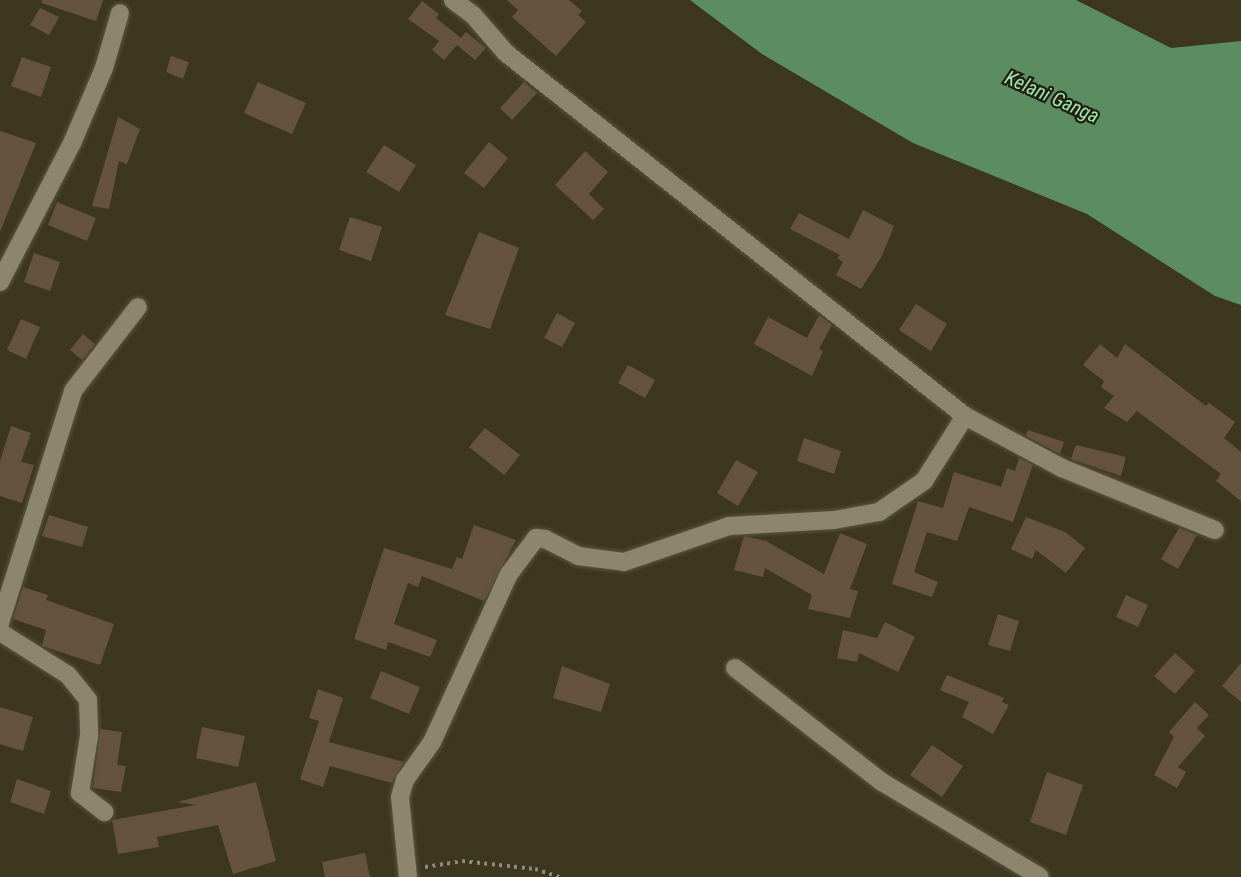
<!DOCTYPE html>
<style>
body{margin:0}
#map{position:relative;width:1241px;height:877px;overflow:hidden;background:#3d3720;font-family:"Roboto Condensed",sans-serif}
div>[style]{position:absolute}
.water>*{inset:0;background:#5b8d61}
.building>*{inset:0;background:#65533f}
.path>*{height:4px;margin-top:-2px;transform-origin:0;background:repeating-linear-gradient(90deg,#8f8a77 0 3px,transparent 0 7.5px)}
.roads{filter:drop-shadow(0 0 2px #5b5641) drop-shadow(0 0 2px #5b5641)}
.minor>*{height:18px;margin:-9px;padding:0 9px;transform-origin:9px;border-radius:9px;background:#8d866c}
span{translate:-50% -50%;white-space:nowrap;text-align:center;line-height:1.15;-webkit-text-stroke:4.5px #211e14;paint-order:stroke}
.water-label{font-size:20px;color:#9de7a6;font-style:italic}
</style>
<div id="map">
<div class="water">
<i style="clip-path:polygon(690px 0,1076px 0,1171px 48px,1241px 41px,1241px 305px,1215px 296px,1087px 214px,913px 143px,762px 54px)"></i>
</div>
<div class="building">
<i style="clip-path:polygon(42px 0,103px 0,96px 21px,42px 3px)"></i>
<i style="clip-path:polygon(507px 0,569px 0,582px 11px,578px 15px,586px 22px,556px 56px,512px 17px,518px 10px)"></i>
<i style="clip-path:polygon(422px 1px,439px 14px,436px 18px,461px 38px,466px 32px,486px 48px,475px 60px,457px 45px,444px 60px,432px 50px,439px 41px,408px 19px)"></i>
<i style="clip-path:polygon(40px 8px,59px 17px,49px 35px,30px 25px)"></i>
<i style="clip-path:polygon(171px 56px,189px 62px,183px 79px,166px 72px)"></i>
<i style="clip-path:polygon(22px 57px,51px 67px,41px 97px,11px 86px)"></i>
<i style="clip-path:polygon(258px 82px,306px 103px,292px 134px,244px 113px)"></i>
<i style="clip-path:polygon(524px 82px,537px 93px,512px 120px,500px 108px)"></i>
<i style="clip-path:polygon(118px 117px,140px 129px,127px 164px,119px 161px,109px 209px,92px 206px)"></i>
<i style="clip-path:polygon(0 131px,36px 143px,0 232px)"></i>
<i style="clip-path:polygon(489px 142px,508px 158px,484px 188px,464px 173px)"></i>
<i style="clip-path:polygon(384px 145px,416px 165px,399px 192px,366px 172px)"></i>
<i style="clip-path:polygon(585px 151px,608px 172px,589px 194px,604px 209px,593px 220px,555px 185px)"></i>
<i style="clip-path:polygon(57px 202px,96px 218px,87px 241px,48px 225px)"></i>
<i style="clip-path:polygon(863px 210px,894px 226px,882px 256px,861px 289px,836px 275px,843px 262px,837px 258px,840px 255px,790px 229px,799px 213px,849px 239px)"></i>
<i style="clip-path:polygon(350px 217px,382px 227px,371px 261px,339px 250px)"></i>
<i style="clip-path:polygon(479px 232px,519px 248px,490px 329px,445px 315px)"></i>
<i style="clip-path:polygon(34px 253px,60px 262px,50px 291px,24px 282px)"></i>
<i style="clip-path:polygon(916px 304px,947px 324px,931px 351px,899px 330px)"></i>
<i style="clip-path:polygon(557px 313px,575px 323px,562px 347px,544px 338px)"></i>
<i style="clip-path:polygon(819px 315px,832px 325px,819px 349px,823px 351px,812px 376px,754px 344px,768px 317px,807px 338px)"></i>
<i style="clip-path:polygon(21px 319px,40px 327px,26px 359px,7px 350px)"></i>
<i style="clip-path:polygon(83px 334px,95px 344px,82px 360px,70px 350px)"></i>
<i style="clip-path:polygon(1100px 344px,1117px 358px,1125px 344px,1206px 406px,1209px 403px,1235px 422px,1224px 438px,1241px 452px,1241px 501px,1216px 481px,1221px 474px,1137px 411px,1127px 422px,1104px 408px,1114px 396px,1101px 387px,1104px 381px,1083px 365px)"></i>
<i style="clip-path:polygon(628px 365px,655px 380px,645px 398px,618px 383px)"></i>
<i style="clip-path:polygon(11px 426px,31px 433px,21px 462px,34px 465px,22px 503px,0 496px,0 461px)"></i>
<i style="clip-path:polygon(485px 428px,520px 455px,504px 475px,469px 447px)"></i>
<i style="clip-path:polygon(1028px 430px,1064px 442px,1060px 454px,1026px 436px)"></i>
<i style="clip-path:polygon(804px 438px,841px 451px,834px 474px,797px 461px)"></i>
<i style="clip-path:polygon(1076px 445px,1126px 457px,1121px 476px,1071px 459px)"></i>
<i style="clip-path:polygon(1019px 458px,1033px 465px,1013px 522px,969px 507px,957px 541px,927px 532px,914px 572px,938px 582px,932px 597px,892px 584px,918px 501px,943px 508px,954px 472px,1001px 487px,1007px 468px,1015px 471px)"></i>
<i style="clip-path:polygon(736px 460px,758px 472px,738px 506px,717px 493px)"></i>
<i style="clip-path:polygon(49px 515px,88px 527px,82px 547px,42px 536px)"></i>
<i style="clip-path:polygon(1026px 517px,1065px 532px,1085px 548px,1066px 573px,1036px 550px,1032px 559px,1011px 549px)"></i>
<i style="clip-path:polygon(474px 525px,516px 540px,484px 601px,422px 576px,418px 587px,408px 583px,394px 624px,437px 640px,430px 657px,388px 642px,386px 650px,354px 639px,384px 548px,452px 569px,457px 557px,462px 559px)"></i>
<i style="clip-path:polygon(1179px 528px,1197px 535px,1178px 569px,1161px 559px)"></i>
<i style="clip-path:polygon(840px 533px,867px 544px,850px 589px,858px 591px,850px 618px,808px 609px,812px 595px,765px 568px,763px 577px,734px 570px,744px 536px,766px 541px,824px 574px)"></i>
<i style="clip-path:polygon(23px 587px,48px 595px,46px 600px,114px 624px,100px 665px,42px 646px,46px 630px,13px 619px)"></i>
<i style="clip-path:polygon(1126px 595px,1148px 605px,1138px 627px,1116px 617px)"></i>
<i style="clip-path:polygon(998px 614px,1019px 621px,1010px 651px,988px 645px)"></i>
<i style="clip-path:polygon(885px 622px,915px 637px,898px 672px,859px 653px,857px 662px,837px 658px,843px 630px,877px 638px)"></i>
<i style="clip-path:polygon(1175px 653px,1195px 671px,1175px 694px,1154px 676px)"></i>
<i style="clip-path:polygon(1241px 663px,1241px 702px,1222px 686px)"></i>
<i style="clip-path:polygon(562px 666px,610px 684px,601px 712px,553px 698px)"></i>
<i style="clip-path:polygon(381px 671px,420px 687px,409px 714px,370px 698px)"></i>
<i style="clip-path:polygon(947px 675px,1004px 698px,1002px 702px,1009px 705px,993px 734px,962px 717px,969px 702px,940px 690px)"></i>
<i style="clip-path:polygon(318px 689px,343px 698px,329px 742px,404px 762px,392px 783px,330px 766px,323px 787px,300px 779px,319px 721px,309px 718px)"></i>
<i style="clip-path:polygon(1195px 702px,1209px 715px,1197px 728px,1205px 736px,1178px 767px,1186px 772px,1177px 788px,1154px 775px,1174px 737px,1169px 732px)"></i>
<i style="clip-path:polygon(0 707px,33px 717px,23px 751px,0 744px)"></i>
<i style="clip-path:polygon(202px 727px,245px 736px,238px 767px,196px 758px)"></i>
<i style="clip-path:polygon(100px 729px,122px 732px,117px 765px,126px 766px,121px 792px,93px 788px)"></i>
<i style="clip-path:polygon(932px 745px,963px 766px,942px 797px,910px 775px)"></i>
<i style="clip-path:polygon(1047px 772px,1083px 785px,1066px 835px,1030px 822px)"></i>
<i style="clip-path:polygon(17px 779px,51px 791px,44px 814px,10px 802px)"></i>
<i style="clip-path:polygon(256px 782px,276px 861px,233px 874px,218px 825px,157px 837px,159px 847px,118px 854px,112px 820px,196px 805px,177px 802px)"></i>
<i style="clip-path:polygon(365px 853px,370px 877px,325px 877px,322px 862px)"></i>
</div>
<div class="path">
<i style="left:425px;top:867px;width:37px;rotate:-9deg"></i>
<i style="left:462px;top:861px;width:73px;rotate:6.3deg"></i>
<i style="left:535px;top:869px;width:26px;rotate:18deg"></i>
</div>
<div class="roads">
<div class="minor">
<i style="left:453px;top:0;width:25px;rotate:37deg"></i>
<i style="left:473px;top:15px;width:50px;rotate:49deg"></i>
<i style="left:506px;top:53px;width:585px;rotate:38.34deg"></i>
<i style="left:965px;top:416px;width:110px;rotate:28.2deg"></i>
<i style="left:1062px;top:468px;width:165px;rotate:22.1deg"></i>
<i style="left:0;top:282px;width:159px;rotate:-62.6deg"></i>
<i style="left:73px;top:141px;width:79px;rotate:-67deg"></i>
<i style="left:104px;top:68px;width:57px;rotate:-73.8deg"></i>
<i style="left:0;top:623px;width:243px;rotate:-72.5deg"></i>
<i style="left:73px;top:391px;width:106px;rotate:-52.3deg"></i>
<i style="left:0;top:632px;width:80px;rotate:32.3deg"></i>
<i style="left:68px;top:675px;width:32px;rotate:51deg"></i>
<i style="left:88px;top:700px;width:36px;rotate:88deg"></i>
<i style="left:89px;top:736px;width:58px;rotate:99deg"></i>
<i style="left:80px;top:793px;width:31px;rotate:38deg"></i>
<i style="left:735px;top:668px;width:186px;rotate:37.8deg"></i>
<i style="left:882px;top:782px;width:184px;rotate:31deg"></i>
<i style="left:408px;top:877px;width:80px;rotate:-95.7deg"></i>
<i style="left:400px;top:797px;width:18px;rotate:-74deg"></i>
<i style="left:405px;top:780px;width:47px;rotate:-54.6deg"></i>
<i style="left:432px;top:742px;width:185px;rotate:-65.4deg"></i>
<i style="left:509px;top:574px;width:45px;rotate:-53.1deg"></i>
<i style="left:536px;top:538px;width:9px;rotate:6deg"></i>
<i style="left:545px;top:539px;width:37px;rotate:27deg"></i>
<i style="left:578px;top:556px;width:46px;rotate:7.4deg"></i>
<i style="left:624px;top:562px;width:111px;rotate:-18.9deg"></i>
<i style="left:729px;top:526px;width:105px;rotate:-3.3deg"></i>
<i style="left:834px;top:520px;width:46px;rotate:-10.1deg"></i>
<i style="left:879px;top:512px;width:55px;rotate:-34.6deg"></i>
<i style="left:924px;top:481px;width:77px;rotate:-57.8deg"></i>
</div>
</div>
<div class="water-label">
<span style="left:1052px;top:97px;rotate:24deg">Kelani Ganga</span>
</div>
</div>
